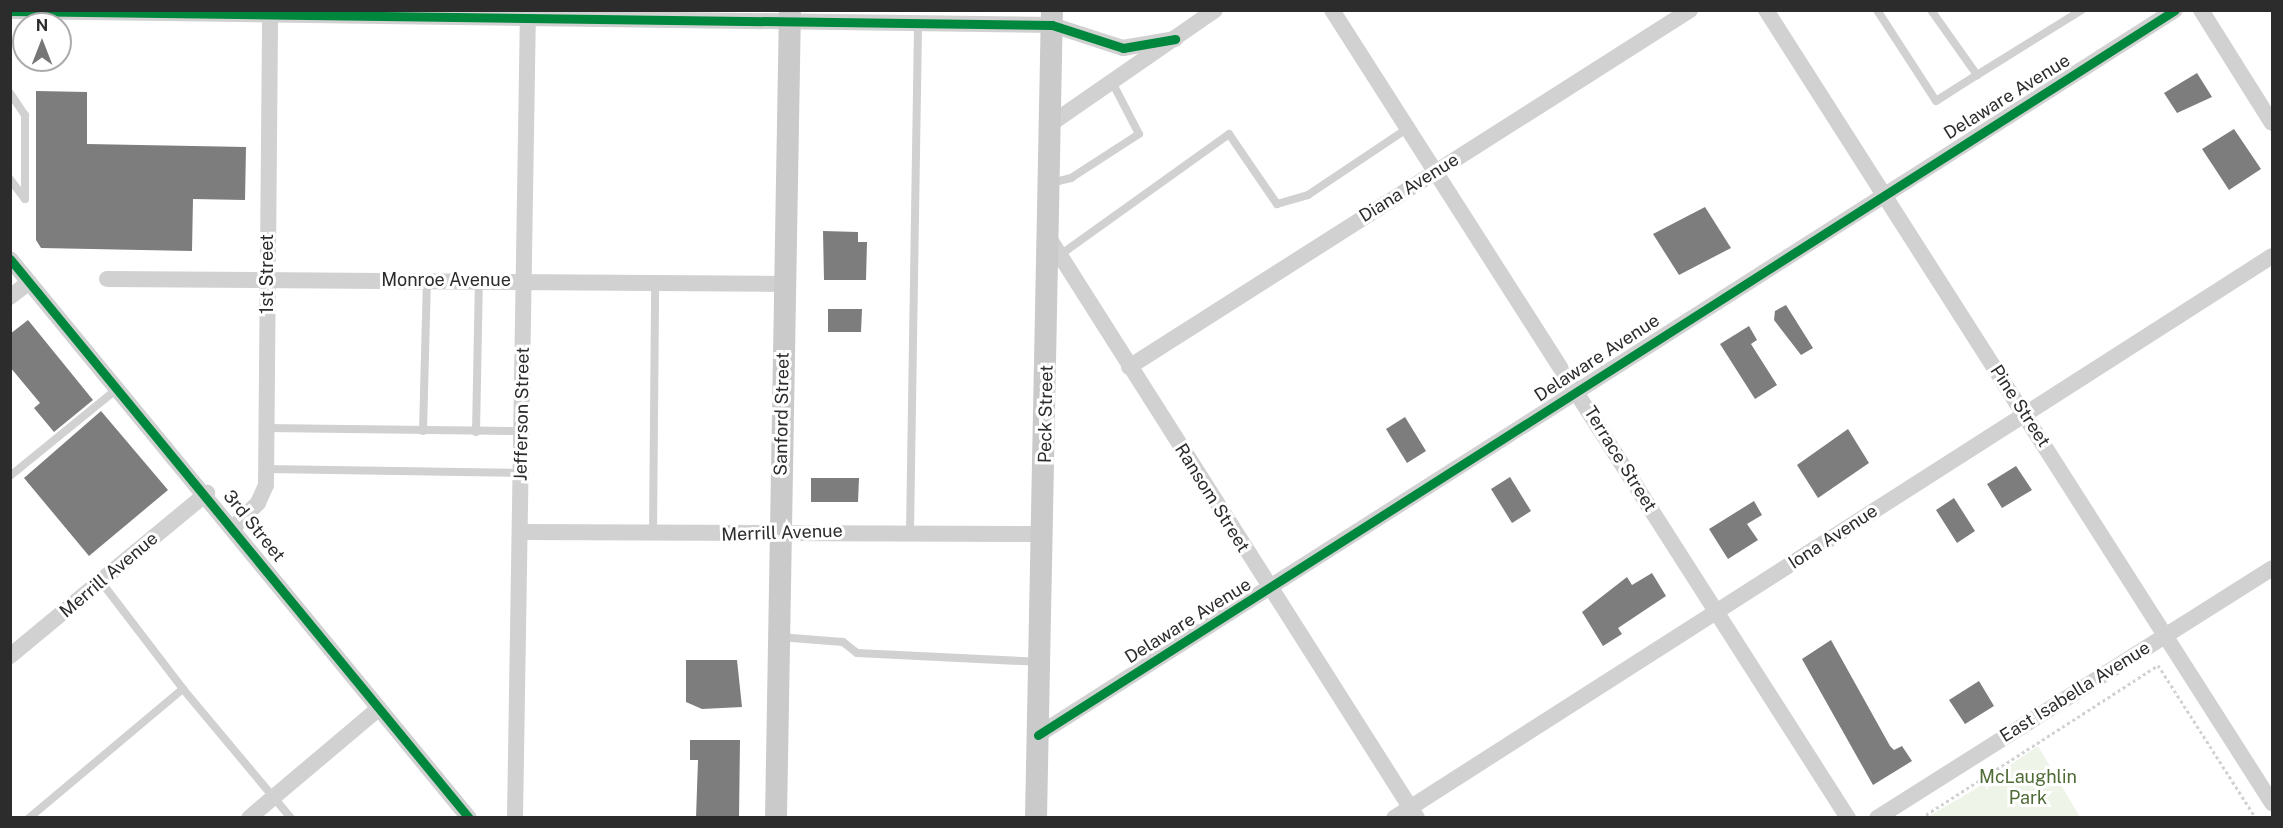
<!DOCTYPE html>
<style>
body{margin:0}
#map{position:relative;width:2283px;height:828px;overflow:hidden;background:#fff;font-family:"Public Sans",sans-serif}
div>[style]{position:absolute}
.green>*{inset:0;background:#eff4e9}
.building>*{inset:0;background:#7d7d7d}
.path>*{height:3px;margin-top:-1.5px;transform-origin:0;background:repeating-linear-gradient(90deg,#d1d1d1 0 3px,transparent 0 6px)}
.lane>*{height:8px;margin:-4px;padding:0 4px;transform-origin:4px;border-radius:4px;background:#d1d1d1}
.street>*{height:16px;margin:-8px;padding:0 8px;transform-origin:8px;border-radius:8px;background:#d1d1d1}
.secondary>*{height:22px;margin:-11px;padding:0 11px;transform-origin:11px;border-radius:11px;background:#cacaca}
.cycleway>*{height:9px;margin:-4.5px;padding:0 4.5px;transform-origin:4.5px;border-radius:4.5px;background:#00873e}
span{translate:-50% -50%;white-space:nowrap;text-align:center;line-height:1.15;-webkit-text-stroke:6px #fff;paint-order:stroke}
.street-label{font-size:18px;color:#2c2c2c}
.park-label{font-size:18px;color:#4f6b36}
.frame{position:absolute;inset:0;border:12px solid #2c2c2c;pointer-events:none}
.north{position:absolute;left:12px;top:12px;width:60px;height:60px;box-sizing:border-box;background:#fff;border:2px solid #ababab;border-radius:50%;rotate:0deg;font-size:16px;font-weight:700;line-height:24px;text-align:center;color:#2c2c2c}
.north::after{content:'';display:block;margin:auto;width:21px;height:27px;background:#767676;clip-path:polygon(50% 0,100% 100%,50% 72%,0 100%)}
</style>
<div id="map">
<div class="green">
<i style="clip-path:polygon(2038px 746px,2080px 817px,1927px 817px,1972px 791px)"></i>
</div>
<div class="building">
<i style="clip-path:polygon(2197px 73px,2212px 97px,2177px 113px,2164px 93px)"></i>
<i style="clip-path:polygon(36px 91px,87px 92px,87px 144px,246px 147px,245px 200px,193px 199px,192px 251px,41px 248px,36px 240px)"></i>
<i style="clip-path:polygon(2234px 129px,2261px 169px,2229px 190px,2202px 149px)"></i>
<i style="clip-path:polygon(1705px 207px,1731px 248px,1679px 275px,1653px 234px)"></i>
<i style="clip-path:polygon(823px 231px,858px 232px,858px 242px,867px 242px,866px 280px,824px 280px)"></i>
<i style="clip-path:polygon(1786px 305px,1813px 348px,1801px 355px,1774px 320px,1775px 311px)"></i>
<i style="clip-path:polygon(828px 309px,862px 309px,861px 332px,828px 332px)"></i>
<i style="clip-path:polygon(28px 320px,93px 400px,54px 432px,34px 408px,40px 403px,10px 367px,10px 334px)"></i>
<i style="clip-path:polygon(1749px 326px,1757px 340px,1751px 344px,1777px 385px,1755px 399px,1720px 344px)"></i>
<i style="clip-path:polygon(101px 411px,168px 490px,89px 556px,24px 478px)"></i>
<i style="clip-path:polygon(1405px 417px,1426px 451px,1407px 463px,1386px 429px)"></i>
<i style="clip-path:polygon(1848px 429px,1869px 463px,1818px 498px,1797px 465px)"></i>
<i style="clip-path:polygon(2016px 466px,2032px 490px,2002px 508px,1987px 484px)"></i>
<i style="clip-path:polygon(1510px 477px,1531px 511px,1512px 523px,1491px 489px)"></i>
<i style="clip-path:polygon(811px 478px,859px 478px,858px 502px,811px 502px)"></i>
<i style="clip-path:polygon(1954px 498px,1975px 531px,1957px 543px,1936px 510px)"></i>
<i style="clip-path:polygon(1754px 501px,1762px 515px,1747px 524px,1758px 540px,1728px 559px,1709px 529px)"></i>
<i style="clip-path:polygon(1652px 573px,1666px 596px,1618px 628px,1622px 634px,1603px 646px,1582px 612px,1627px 577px,1632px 585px)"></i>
<i style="clip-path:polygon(1831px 640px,1890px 746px,1894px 750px,1902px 746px,1912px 761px,1873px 785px,1802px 659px)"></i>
<i style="clip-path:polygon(686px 660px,737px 660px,742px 707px,702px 709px,686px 702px)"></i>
<i style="clip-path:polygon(1979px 681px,1994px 706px,1965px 724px,1949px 700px)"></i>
<i style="clip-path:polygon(690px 740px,740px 740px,739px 818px,696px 818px,698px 760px,690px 760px)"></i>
</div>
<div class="path">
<i style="left:1921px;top:818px;width:282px;rotate:-32.8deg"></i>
<i style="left:2158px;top:665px;width:182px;rotate:57.4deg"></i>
</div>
<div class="lane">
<i style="left:1877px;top:10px;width:108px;rotate:57deg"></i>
<i style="left:1936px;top:101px;width:49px;rotate:-32.4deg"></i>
<i style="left:1931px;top:10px;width:80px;rotate:54.7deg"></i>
<i style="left:1977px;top:75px;width:123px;rotate:-31.8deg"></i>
<i style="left:10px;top:93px;width:27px;rotate:56deg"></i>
<i style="left:25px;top:115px;width:84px;rotate:90deg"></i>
<i style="left:25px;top:199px;width:25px;rotate:-127deg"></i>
<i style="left:1051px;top:183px;width:21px;rotate:-14deg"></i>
<i style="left:1071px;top:178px;width:81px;rotate:-32.9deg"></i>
<i style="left:1139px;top:134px;width:59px;rotate:-117.4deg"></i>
<i style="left:1060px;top:255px;width:208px;rotate:-35.6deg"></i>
<i style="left:1229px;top:134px;width:85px;rotate:55.6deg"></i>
<i style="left:1277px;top:204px;width:32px;rotate:-16deg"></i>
<i style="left:1308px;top:195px;width:120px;rotate:-33.8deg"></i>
<i style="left:266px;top:428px;width:256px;rotate:0.7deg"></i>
<i style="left:423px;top:431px;width:151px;rotate:-88.5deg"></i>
<i style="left:476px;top:432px;width:152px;rotate:-88.9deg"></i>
<i style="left:266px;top:469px;width:255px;rotate:0.9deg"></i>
<i style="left:10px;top:476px;width:138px;rotate:-39.1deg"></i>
<i style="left:910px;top:531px;width:505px;rotate:-89.09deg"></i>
<i style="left:653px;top:533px;width:251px;rotate:-89.5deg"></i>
<i style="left:102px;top:583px;width:133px;rotate:52.6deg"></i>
<i style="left:779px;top:637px;width:64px;rotate:4.5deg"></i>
<i style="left:843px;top:642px;width:18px;rotate:38deg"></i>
<i style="left:857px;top:653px;width:181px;rotate:2.8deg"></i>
<i style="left:29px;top:818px;width:201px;rotate:-40deg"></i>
<i style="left:183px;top:689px;width:168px;rotate:50.1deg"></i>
</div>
<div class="street">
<i style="left:1332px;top:10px;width:959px;rotate:57.44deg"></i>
<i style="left:1766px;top:10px;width:941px;rotate:57.46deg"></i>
<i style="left:2201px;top:10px;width:133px;rotate:57.9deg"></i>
<i style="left:10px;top:11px;width:1042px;rotate:0.77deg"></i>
<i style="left:1052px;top:25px;width:75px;rotate:17.9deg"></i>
<i style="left:1123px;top:48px;width:53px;rotate:-9.8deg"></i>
<i style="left:1052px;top:123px;width:198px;rotate:-34.7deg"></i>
<i style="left:1049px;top:238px;width:687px;rotate:57.61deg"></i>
<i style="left:10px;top:259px;width:723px;rotate:50.61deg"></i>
<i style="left:107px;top:279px;width:677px;rotate:0.42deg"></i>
<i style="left:10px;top:297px;width:24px;rotate:-38deg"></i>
<i style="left:1129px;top:367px;width:665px;rotate:-32.47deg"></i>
<i style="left:234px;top:527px;width:34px;rotate:-45deg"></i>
<i style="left:258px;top:503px;width:20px;rotate:-66deg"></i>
<i style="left:266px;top:485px;width:475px;rotate:-89.5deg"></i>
<i style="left:520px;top:532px;width:524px;rotate:0.22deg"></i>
<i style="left:10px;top:656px;width:256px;rotate:-39.6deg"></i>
<i style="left:1038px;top:735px;width:1348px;rotate:-32.52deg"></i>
<i style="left:249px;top:818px;width:170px;rotate:-40.2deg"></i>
<i style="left:515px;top:818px;width:808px;rotate:-89.08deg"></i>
<i style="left:1394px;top:818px;width:1042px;rotate:-32.62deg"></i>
<i style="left:1877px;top:818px;width:467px;rotate:-32.3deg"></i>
</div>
<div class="secondary">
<i style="left:776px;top:818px;width:808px;rotate:-89.01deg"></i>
<i style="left:1036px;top:818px;width:808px;rotate:-88.87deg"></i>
</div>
<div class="cycleway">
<i style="left:10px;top:11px;width:1042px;rotate:0.77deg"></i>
<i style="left:1052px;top:25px;width:75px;rotate:17.9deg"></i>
<i style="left:1123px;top:48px;width:53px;rotate:-9.8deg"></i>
<i style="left:10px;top:259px;width:723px;rotate:50.61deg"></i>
<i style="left:1038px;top:735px;width:1348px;rotate:-32.52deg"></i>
</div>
<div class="street-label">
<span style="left:2007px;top:97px;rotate:-32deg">Delaware Avenue</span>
<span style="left:1409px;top:188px;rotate:-32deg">Diana Avenue</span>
<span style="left:267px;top:274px;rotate:-90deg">1st Street</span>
<span style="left:446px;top:280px">Monroe Avenue</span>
<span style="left:1597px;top:358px;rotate:-33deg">Delaware Avenue</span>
<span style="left:2020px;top:406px;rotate:57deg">Pine Street</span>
<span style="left:522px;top:414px;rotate:-89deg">Jefferson Street</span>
<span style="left:782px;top:414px;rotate:-89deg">Sanford Street</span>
<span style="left:1046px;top:414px;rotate:-89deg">Peck Street</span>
<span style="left:1620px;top:459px;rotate:58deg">Terrace Street</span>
<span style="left:1212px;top:498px;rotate:58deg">Ransom Street</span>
<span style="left:254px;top:526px;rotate:51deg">3rd Street</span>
<span style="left:782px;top:533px;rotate:-2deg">Merrill Avenue</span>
<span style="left:1833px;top:537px;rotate:-33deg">Iona Avenue</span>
<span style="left:109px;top:575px;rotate:-40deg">Merrill Avenue</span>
<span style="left:1188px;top:621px;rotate:-32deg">Delaware Avenue</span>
<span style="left:2075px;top:692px;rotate:-32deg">East Isabella Avenue</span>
</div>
<div class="park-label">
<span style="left:2028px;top:788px">McLaughlin<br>Park</span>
</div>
<div class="frame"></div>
<div class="north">N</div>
</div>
